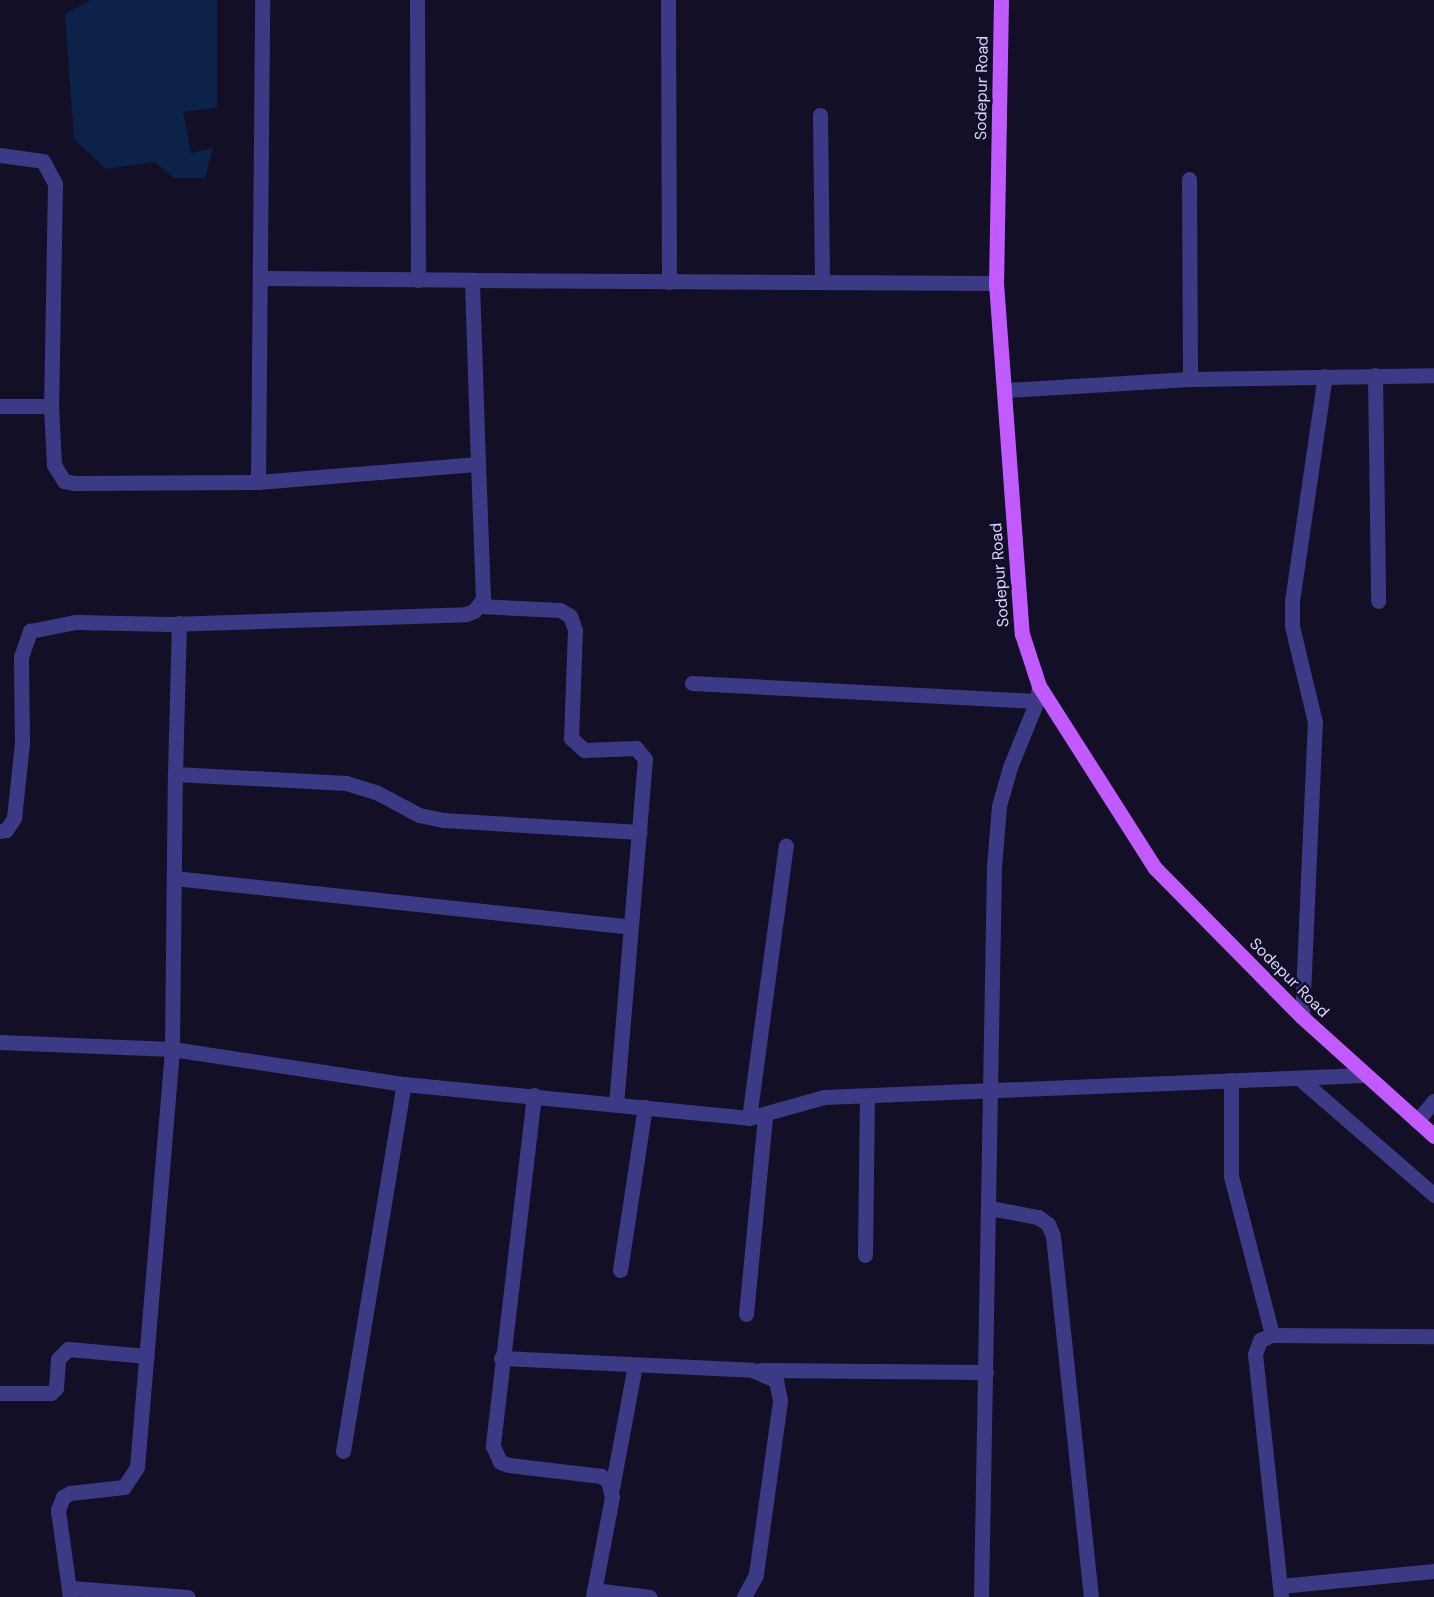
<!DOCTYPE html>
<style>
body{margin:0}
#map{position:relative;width:1434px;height:1597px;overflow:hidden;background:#130f26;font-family:"DM Sans",sans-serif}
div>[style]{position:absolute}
.water>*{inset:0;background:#0c2248}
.minor>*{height:15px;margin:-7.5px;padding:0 7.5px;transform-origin:7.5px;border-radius:7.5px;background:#3d3a85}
.major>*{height:15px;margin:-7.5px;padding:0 7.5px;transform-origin:7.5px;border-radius:7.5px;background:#c25bff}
span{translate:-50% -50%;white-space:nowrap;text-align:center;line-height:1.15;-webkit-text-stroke:5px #130f26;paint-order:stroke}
.street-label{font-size:16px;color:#d9d4ff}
</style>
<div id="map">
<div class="water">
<i style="clip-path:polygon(91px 0,217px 0,217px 108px,183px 112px,191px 153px,213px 148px,205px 178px,174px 178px,154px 162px,106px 169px,74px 139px,65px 14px)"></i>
</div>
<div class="minor">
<i style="left:417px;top:0;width:280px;rotate:89.8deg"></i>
<i style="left:668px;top:0;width:282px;rotate:89.8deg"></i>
<i style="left:820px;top:115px;width:167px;rotate:89.3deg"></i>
<i style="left:0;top:155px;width:43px;rotate:7.9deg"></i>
<i style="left:43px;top:161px;width:26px;rotate:62deg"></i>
<i style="left:55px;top:184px;width:222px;rotate:91deg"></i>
<i style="left:1189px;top:179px;width:200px;rotate:89.7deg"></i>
<i style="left:262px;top:278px;width:210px;rotate:0.5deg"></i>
<i style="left:1375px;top:375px;width:226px;rotate:89.2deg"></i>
<i style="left:1006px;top:390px;width:184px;rotate:-3.4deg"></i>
<i style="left:1190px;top:379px;width:244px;rotate:-0.9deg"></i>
<i style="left:0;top:406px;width:51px"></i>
<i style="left:51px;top:406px;width:59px;rotate:87.1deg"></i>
<i style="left:54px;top:465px;width:19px;rotate:58deg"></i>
<i style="left:64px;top:481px;width:10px;rotate:11deg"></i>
<i style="left:74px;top:483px;width:184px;rotate:-0.3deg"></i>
<i style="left:258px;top:482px;width:221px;rotate:-4.7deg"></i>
<i style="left:478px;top:464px;width:184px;rotate:-91.9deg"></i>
<i style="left:472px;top:280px;width:524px;rotate:0.33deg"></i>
<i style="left:258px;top:482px;width:482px;rotate:-89.5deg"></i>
<i style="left:480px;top:606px;width:80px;rotate:2.9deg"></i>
<i style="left:560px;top:610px;width:12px;rotate:31deg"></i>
<i style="left:570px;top:616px;width:15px;rotate:70deg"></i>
<i style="left:575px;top:630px;width:108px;rotate:92.1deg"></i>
<i style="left:571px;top:738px;width:18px;rotate:43deg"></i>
<i style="left:584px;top:750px;width:52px;rotate:-2.2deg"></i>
<i style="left:636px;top:748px;width:14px;rotate:51deg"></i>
<i style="left:645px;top:759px;width:345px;rotate:94.8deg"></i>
<i style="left:692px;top:683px;width:345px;rotate:3deg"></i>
<i style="left:175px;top:774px;width:151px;rotate:-88.5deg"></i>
<i style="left:0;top:831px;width:6px;rotate:-9deg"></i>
<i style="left:6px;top:830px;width:14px;rotate:-56deg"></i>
<i style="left:14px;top:818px;width:75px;rotate:-83.9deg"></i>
<i style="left:22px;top:743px;width:86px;rotate:-90.7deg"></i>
<i style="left:21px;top:657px;width:28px;rotate:-71deg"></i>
<i style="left:30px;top:631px;width:47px;rotate:-11.1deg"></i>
<i style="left:76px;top:622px;width:93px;rotate:1.2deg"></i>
<i style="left:169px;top:624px;width:297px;rotate:-1.9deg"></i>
<i style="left:466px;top:614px;width:9px;rotate:-21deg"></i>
<i style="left:474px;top:611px;width:15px;rotate:-53deg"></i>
<i style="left:483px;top:599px;width:135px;rotate:-92.1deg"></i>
<i style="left:174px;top:878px;width:459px;rotate:6.1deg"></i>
<i style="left:1302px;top:1017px;width:295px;rotate:-87.5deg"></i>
<i style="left:1315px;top:722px;width:99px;rotate:-103.5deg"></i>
<i style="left:1292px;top:626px;width:25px;rotate:-90deg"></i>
<i style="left:1292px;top:601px;width:227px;rotate:-81.7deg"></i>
<i style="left:0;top:1042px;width:172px;rotate:2.3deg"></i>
<i style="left:172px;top:1049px;width:235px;rotate:8.6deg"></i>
<i style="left:404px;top:1084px;width:347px;rotate:5.6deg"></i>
<i style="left:749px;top:1118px;width:78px;rotate:-15.6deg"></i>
<i style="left:824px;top:1097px;width:540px;rotate:-2.33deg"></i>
<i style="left:1299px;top:1078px;width:179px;rotate:40.9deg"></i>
<i style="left:1231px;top:1080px;width:96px;rotate:90deg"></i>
<i style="left:1231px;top:1176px;width:164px;rotate:75.5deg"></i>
<i style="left:534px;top:1095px;width:353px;rotate:96.7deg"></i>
<i style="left:493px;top:1446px;width:17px;rotate:66deg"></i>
<i style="left:500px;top:1462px;width:9px;rotate:18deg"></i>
<i style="left:509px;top:1465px;width:93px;rotate:6.8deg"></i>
<i style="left:601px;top:1476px;width:9px;rotate:36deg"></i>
<i style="left:608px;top:1481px;width:16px;rotate:76deg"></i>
<i style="left:612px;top:1497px;width:102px;rotate:100.8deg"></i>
<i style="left:749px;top:1118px;width:275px;rotate:-82.3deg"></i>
<i style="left:1417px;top:1121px;width:26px;rotate:-50deg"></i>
<i style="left:989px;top:1208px;width:50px;rotate:10.4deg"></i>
<i style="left:1038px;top:1217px;width:12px;rotate:35deg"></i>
<i style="left:1048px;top:1224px;width:13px;rotate:67deg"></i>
<i style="left:1053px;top:1236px;width:363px;rotate:84deg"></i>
<i style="left:865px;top:1255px;width:159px;rotate:-89.3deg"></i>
<i style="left:620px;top:1270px;width:165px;rotate:-81.3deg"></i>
<i style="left:746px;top:1314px;width:199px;rotate:-84.5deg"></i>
<i style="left:501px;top:1358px;width:251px;rotate:2.7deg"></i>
<i style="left:752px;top:1370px;width:26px;rotate:23deg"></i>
<i style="left:776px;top:1380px;width:21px;rotate:79deg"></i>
<i style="left:780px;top:1401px;width:176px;rotate:97.9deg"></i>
<i style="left:756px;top:1575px;width:25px;rotate:119deg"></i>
<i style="left:761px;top:1370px;width:225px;rotate:0.5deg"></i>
<i style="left:0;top:1393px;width:51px"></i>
<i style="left:51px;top:1393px;width:7px;rotate:-45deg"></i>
<i style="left:56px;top:1388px;width:29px;rotate:-86deg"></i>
<i style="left:58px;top:1359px;width:14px;rotate:-45deg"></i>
<i style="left:68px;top:1349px;width:79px;rotate:5.1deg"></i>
<i style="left:343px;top:1451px;width:372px;rotate:-80.6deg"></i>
<i style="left:612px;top:1488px;width:125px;rotate:-79.4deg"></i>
<i style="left:1280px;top:1586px;width:155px;rotate:-5.6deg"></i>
<i style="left:70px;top:1588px;width:118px;rotate:4.4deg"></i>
<i style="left:594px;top:1590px;width:56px;rotate:7.1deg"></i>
<i style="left:70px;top:1597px;width:88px;rotate:-97.9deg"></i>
<i style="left:58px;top:1510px;width:14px;rotate:-69deg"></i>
<i style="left:63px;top:1497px;width:8px;rotate:-30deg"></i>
<i style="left:70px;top:1493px;width:54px;rotate:-6.3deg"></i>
<i style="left:124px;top:1487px;width:24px;rotate:-57deg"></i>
<i style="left:137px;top:1467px;width:419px;rotate:-85.2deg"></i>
<i style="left:172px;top:1049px;width:275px;rotate:-89.4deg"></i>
<i style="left:175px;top:774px;width:171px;rotate:3deg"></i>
<i style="left:346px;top:783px;width:31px;rotate:17deg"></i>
<i style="left:376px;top:792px;width:49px;rotate:28.1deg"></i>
<i style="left:419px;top:815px;width:25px;rotate:12deg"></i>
<i style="left:443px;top:820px;width:197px;rotate:3.5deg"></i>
<i style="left:981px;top:1597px;width:730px;rotate:-88.98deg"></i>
<i style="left:994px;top:867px;width:61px;rotate:-85.3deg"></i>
<i style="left:999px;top:806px;width:41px;rotate:-74.2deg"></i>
<i style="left:1010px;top:767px;width:71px;rotate:-67.8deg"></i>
<i style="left:1037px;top:701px;width:15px;rotate:-82deg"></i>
<i style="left:1281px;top:1597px;width:244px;rotate:-96.1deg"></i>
<i style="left:1255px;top:1354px;width:15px;rotate:-70deg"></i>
<i style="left:1260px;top:1340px;width:13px;rotate:-23deg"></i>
<i style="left:1272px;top:1335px;width:162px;rotate:0.4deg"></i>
</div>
<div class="major">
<i style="left:1001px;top:0;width:283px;rotate:91deg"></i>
<i style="left:996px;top:283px;width:352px;rotate:85.8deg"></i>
<i style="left:1022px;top:634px;width:55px;rotate:71.9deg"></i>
<i style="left:1039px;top:686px;width:216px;rotate:57.5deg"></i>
<i style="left:1155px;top:868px;width:209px;rotate:45.4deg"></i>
<i style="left:1302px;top:1017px;width:178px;rotate:42deg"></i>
</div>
<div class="street-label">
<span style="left:982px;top:88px;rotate:-89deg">Sodepur Road</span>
<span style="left:1000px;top:575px;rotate:-94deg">Sodepur Road</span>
<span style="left:1289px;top:978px;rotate:45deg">Sodepur Road</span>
</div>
</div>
